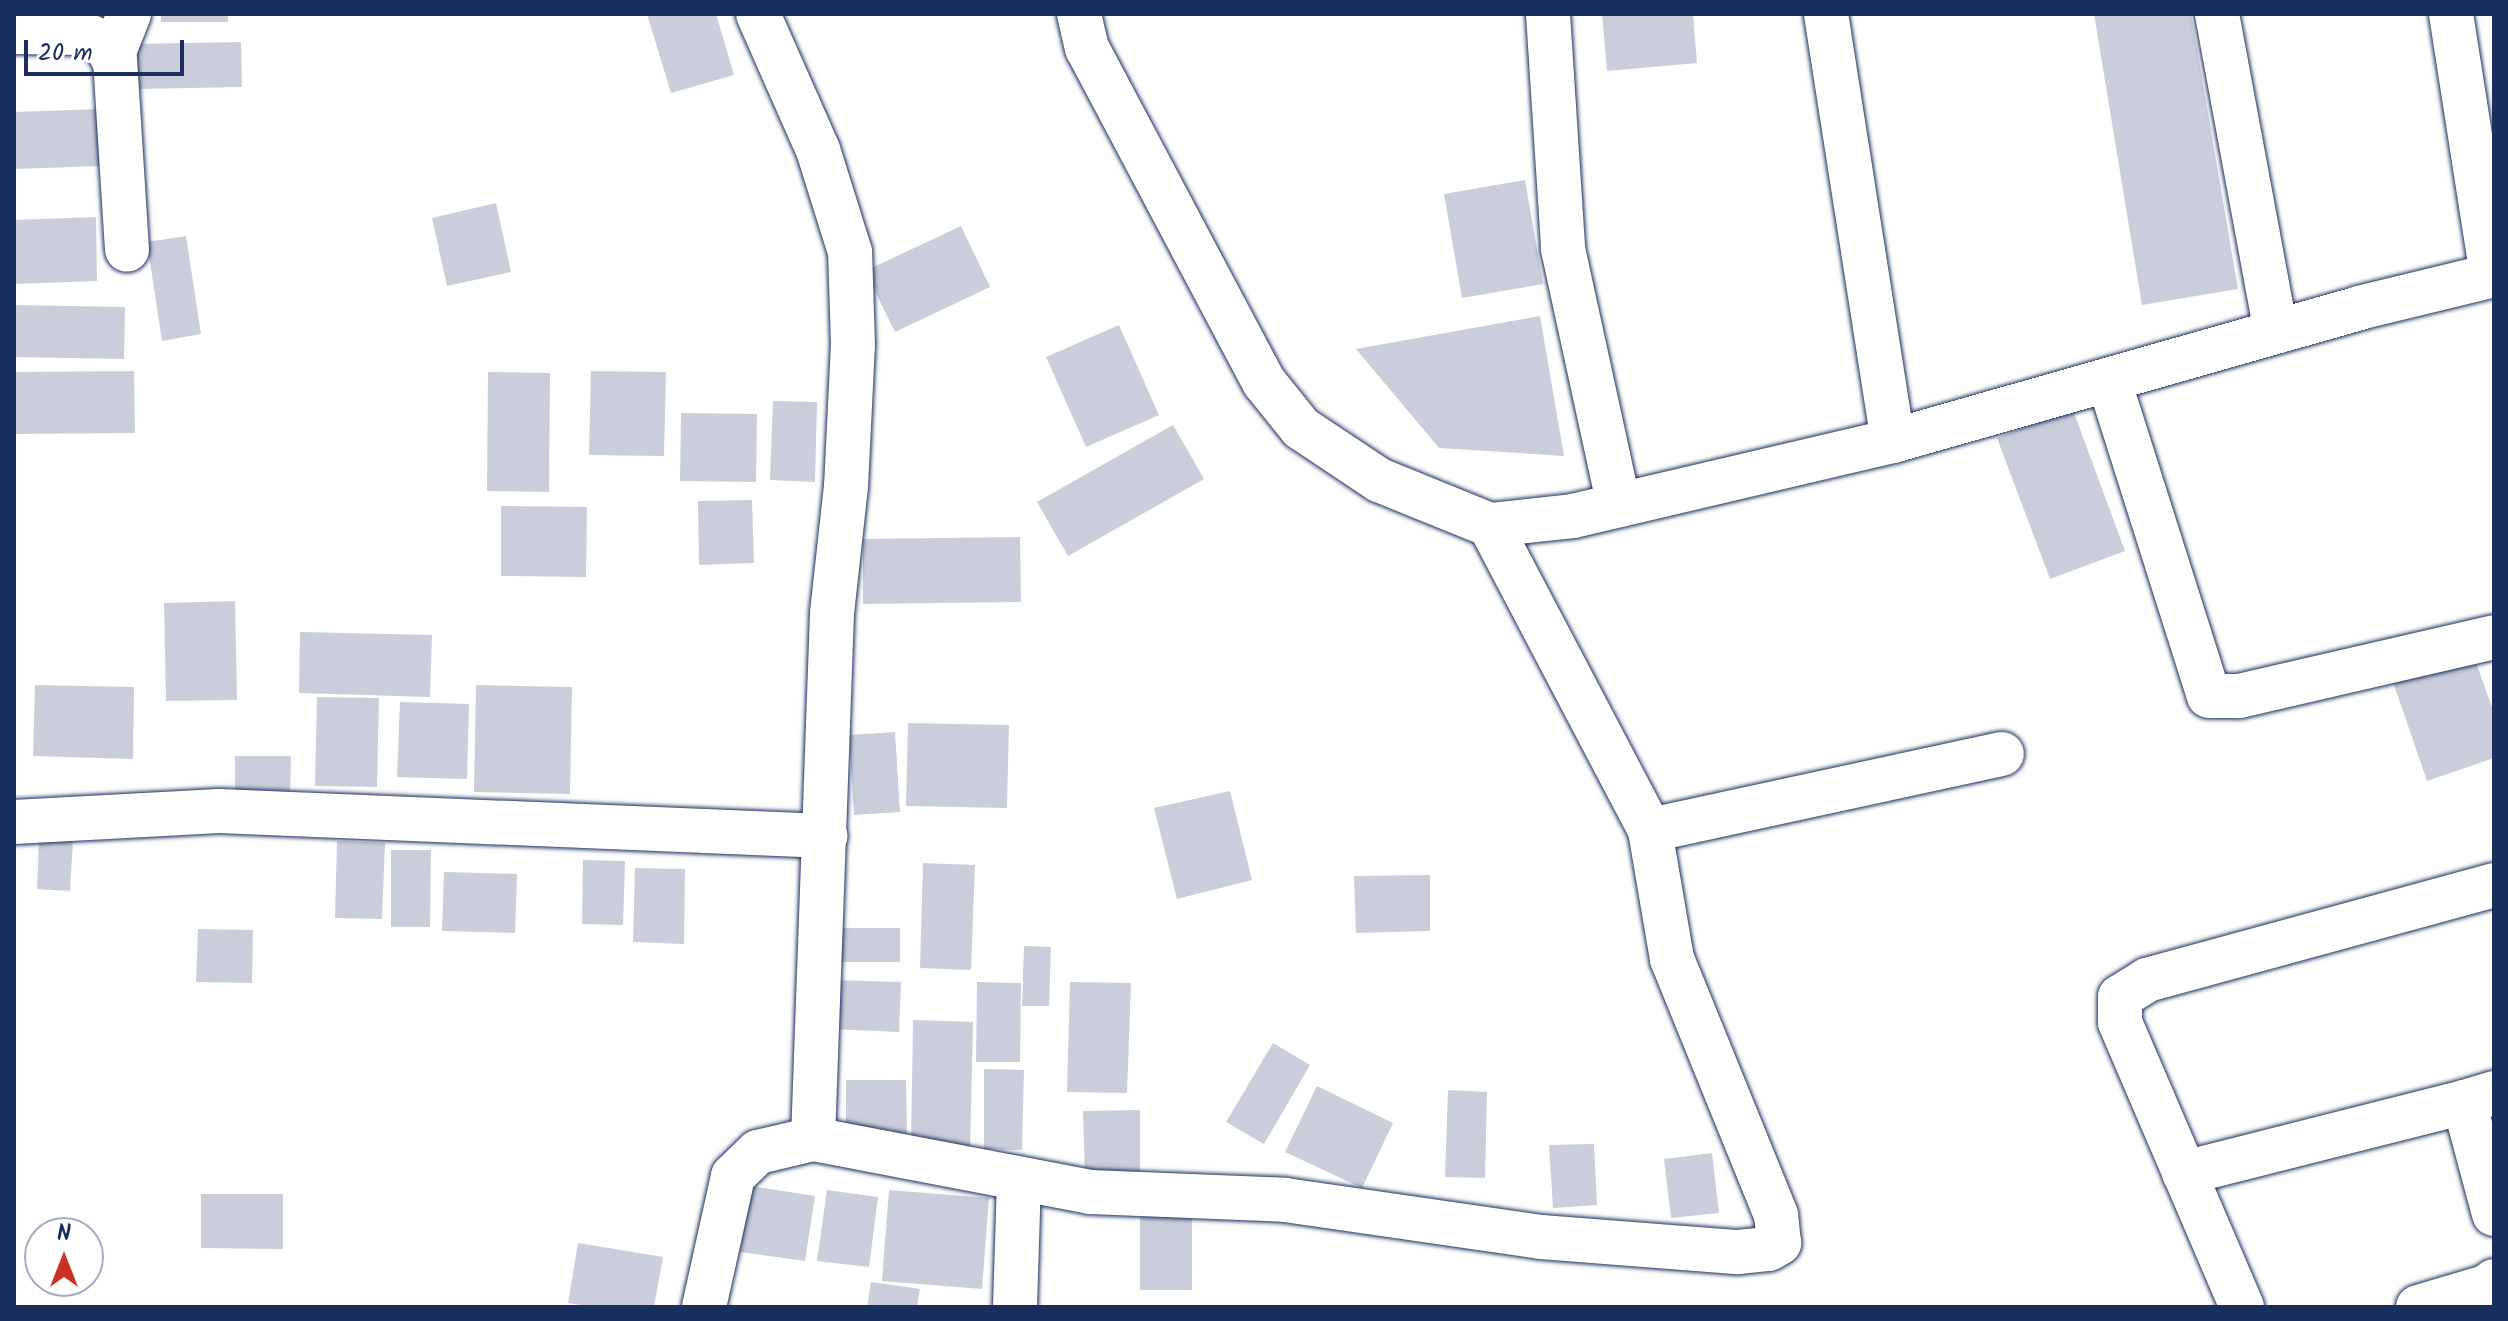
<!DOCTYPE html>
<style>
body{margin:0}
#map{position:relative;width:2508px;height:1321px;overflow:hidden;background:#fff;font-family:Kalam,sans-serif}
div>[style]{position:absolute}
.building>*{inset:0;background:#caceda}
.roads{filter:drop-shadow(0 0 2px #1b2f5e) drop-shadow(0 0 2px #1b2f5e)}
.minor>*{height:44px;margin:-22px;padding:0 22px;transform-origin:22px;border-radius:22px;background:#fff}
span{translate:-50% -50%;white-space:nowrap;text-align:center;line-height:1.15;-webkit-text-stroke:6px #fff;paint-order:stroke}
.frame{position:absolute;inset:0;border:16px solid #1b2f5e;pointer-events:none}
.north{position:absolute;left:24px;top:1217px;width:80px;height:80px;box-sizing:border-box;background:#fff;border:2px solid #a4acbf;border-radius:50%;rotate:0deg;font-size:22px;font-weight:700;line-height:32px;text-align:center;color:#1b2f5e}
.north::after{content:'';display:block;margin:auto;width:28px;height:36px;background:#c8321e;clip-path:polygon(50% 0,100% 100%,50% 72%,0 100%)}
.scale{position:absolute;left:24px;top:40px;width:160px;height:36px;box-sizing:border-box;border:4px solid #1b2f5e;border-top:0;padding-left:10px;font-size:24px;line-height:28px;white-space:nowrap;color:#1b2f5e;-webkit-text-stroke:6px #fff;paint-order:stroke}
</style>
<div id="map">
<div class="building">
<i style="clip-path:polygon(161px 14px,228px 14px,228px 22px,161px 22px)"></i>
<i style="clip-path:polygon(647px 14px,716px 14px,734px 75px,671px 93px)"></i>
<i style="clip-path:polygon(1602px 14px,1693px 14px,1697px 63px,1607px 71px)"></i>
<i style="clip-path:polygon(2094px 14px,2191px 14px,2238px 289px,2142px 305px)"></i>
<i style="clip-path:polygon(241px 42px,242px 87px,136px 89px,135px 44px)"></i>
<i style="clip-path:polygon(99px 109px,101px 166px,14px 169px,14px 112px)"></i>
<i style="clip-path:polygon(1525px 180px,1543px 284px,1462px 298px,1444px 194px)"></i>
<i style="clip-path:polygon(496px 203px,511px 272px,447px 286px,432px 218px)"></i>
<i style="clip-path:polygon(96px 217px,97px 281px,14px 284px,14px 220px)"></i>
<i style="clip-path:polygon(961px 226px,990px 287px,895px 332px,865px 271px)"></i>
<i style="clip-path:polygon(186px 236px,201px 334px,162px 341px,147px 242px)"></i>
<i style="clip-path:polygon(14px 305px,125px 307px,124px 359px,14px 357px)"></i>
<i style="clip-path:polygon(1540px 316px,1564px 456px,1439px 448px,1356px 349px)"></i>
<i style="clip-path:polygon(1119px 325px,1159px 415px,1086px 447px,1046px 357px)"></i>
<i style="clip-path:polygon(134px 371px,135px 433px,15px 434px,15px 372px)"></i>
<i style="clip-path:polygon(591px 371px,666px 372px,664px 456px,589px 455px)"></i>
<i style="clip-path:polygon(488px 372px,550px 373px,549px 492px,487px 491px)"></i>
<i style="clip-path:polygon(773px 401px,817px 402px,815px 482px,770px 480px)"></i>
<i style="clip-path:polygon(2073px 410px,2125px 551px,2050px 579px,1997px 438px)"></i>
<i style="clip-path:polygon(681px 413px,757px 414px,756px 482px,680px 481px)"></i>
<i style="clip-path:polygon(1173px 425px,1204px 479px,1068px 556px,1037px 502px)"></i>
<i style="clip-path:polygon(752px 500px,754px 563px,699px 565px,698px 501px)"></i>
<i style="clip-path:polygon(501px 506px,587px 507px,586px 577px,501px 576px)"></i>
<i style="clip-path:polygon(1020px 537px,1021px 602px,863px 604px,863px 539px)"></i>
<i style="clip-path:polygon(235px 601px,237px 700px,166px 701px,164px 603px)"></i>
<i style="clip-path:polygon(300px 632px,432px 635px,430px 697px,299px 693px)"></i>
<i style="clip-path:polygon(2473px 654px,2494px 713px,2494px 758px,2427px 781px,2393px 682px)"></i>
<i style="clip-path:polygon(35px 685px,134px 687px,133px 759px,33px 756px)"></i>
<i style="clip-path:polygon(476px 685px,572px 687px,570px 794px,474px 792px)"></i>
<i style="clip-path:polygon(317px 697px,379px 698px,377px 787px,315px 786px)"></i>
<i style="clip-path:polygon(400px 702px,469px 704px,467px 779px,397px 777px)"></i>
<i style="clip-path:polygon(908px 723px,1009px 725px,1007px 808px,906px 806px)"></i>
<i style="clip-path:polygon(895px 732px,900px 812px,854px 815px,849px 735px)"></i>
<i style="clip-path:polygon(235px 756px,291px 756px,290px 797px,235px 796px)"></i>
<i style="clip-path:polygon(1230px 791px,1252px 880px,1177px 899px,1154px 808px)"></i>
<i style="clip-path:polygon(39px 838px,73px 840px,70px 891px,37px 889px)"></i>
<i style="clip-path:polygon(337px 841px,385px 843px,382px 919px,335px 918px)"></i>
<i style="clip-path:polygon(391px 850px,431px 850px,430px 927px,391px 927px)"></i>
<i style="clip-path:polygon(583px 860px,625px 861px,623px 925px,582px 924px)"></i>
<i style="clip-path:polygon(923px 863px,975px 865px,971px 970px,920px 968px)"></i>
<i style="clip-path:polygon(635px 868px,685px 869px,684px 944px,633px 942px)"></i>
<i style="clip-path:polygon(444px 872px,517px 874px,515px 933px,442px 931px)"></i>
<i style="clip-path:polygon(1430px 875px,1430px 931px,1356px 933px,1354px 876px)"></i>
<i style="clip-path:polygon(838px 928px,900px 928px,900px 962px,838px 962px)"></i>
<i style="clip-path:polygon(198px 929px,253px 930px,252px 983px,196px 982px)"></i>
<i style="clip-path:polygon(1024px 946px,1051px 947px,1049px 1006px,1022px 1006px)"></i>
<i style="clip-path:polygon(833px 980px,901px 982px,899px 1032px,832px 1029px)"></i>
<i style="clip-path:polygon(977px 982px,1021px 983px,1020px 1062px,976px 1062px)"></i>
<i style="clip-path:polygon(1070px 982px,1131px 983px,1127px 1093px,1067px 1092px)"></i>
<i style="clip-path:polygon(913px 1020px,973px 1022px,970px 1151px,911px 1150px)"></i>
<i style="clip-path:polygon(1273px 1043px,1310px 1065px,1264px 1144px,1226px 1122px)"></i>
<i style="clip-path:polygon(984px 1069px,1024px 1070px,1022px 1150px,984px 1149px)"></i>
<i style="clip-path:polygon(846px 1080px,906px 1080px,907px 1133px,846px 1134px)"></i>
<i style="clip-path:polygon(1317px 1086px,1393px 1123px,1362px 1188px,1285px 1152px)"></i>
<i style="clip-path:polygon(1448px 1090px,1487px 1092px,1485px 1178px,1445px 1177px)"></i>
<i style="clip-path:polygon(1140px 1110px,1140px 1177px,1085px 1178px,1083px 1111px)"></i>
<i style="clip-path:polygon(1594px 1144px,1597px 1205px,1553px 1208px,1549px 1145px)"></i>
<i style="clip-path:polygon(1712px 1153px,1719px 1213px,1671px 1218px,1664px 1159px)"></i>
<i style="clip-path:polygon(750px 1186px,815px 1196px,805px 1261px,740px 1252px)"></i>
<i style="clip-path:polygon(827px 1190px,878px 1197px,869px 1267px,817px 1261px)"></i>
<i style="clip-path:polygon(889px 1190px,989px 1198px,982px 1289px,882px 1281px)"></i>
<i style="clip-path:polygon(201px 1194px,283px 1194px,283px 1249px,201px 1248px)"></i>
<i style="clip-path:polygon(1140px 1205px,1192px 1205px,1192px 1290px,1140px 1290px)"></i>
<i style="clip-path:polygon(578px 1243px,663px 1257px,654px 1307px,593px 1307px,568px 1303px)"></i>
<i style="clip-path:polygon(871px 1282px,920px 1289px,917px 1307px,867px 1307px)"></i>
</div>
<div class="roads">
<div class="minor">
<i style="left:1079px;top:14px;width:35px;rotate:77deg"></i>
<i style="left:1087px;top:48px;width:378px;rotate:62.1deg"></i>
<i style="left:1264px;top:382px;width:59px;rotate:51.2deg"></i>
<i style="left:1301px;top:428px;width:94px;rotate:33.7deg"></i>
<i style="left:1379px;top:480px;width:120px;rotate:22.1deg"></i>
<i style="left:1490px;top:525px;width:83px;rotate:-6.2deg"></i>
<i style="left:1573px;top:516px;width:329px;rotate:-13.2deg"></i>
<i style="left:1893px;top:441px;width:485px;rotate:-15.9deg"></i>
<i style="left:2359px;top:308px;width:139px;rotate:-13.7deg"></i>
<i style="left:1548px;top:14px;width:235px;rotate:86.3deg"></i>
<i style="left:1563px;top:249px;width:262px;rotate:77.7deg"></i>
<i style="left:1826px;top:14px;width:432px;rotate:81.1deg"></i>
<i style="left:2217px;top:14px;width:323px;rotate:79.5deg"></i>
<i style="left:2451px;top:14px;width:264px;rotate:81.1deg"></i>
<i style="left:14px;top:32px;width:68px;rotate:0.8deg"></i>
<i style="left:82px;top:33px;width:22px;rotate:24deg"></i>
<i style="left:102px;top:42px;width:21px;rotate:53deg"></i>
<i style="left:115px;top:59px;width:191px;rotate:86.4deg"></i>
<i style="left:112px;top:57px;width:46px;rotate:-68.4deg"></i>
<i style="left:2109px;top:381px;width:330px;rotate:72.4deg"></i>
<i style="left:2209px;top:696px;width:30px"></i>
<i style="left:2239px;top:696px;width:262px;rotate:-13deg"></i>
<i style="left:14px;top:822px;width:205px;rotate:-3.1deg"></i>
<i style="left:219px;top:811px;width:607px;rotate:2.36deg"></i>
<i style="left:1650px;top:830px;width:360px;rotate:-12.2deg"></i>
<i style="left:2494px;top:1093px;width:31px;rotate:163deg"></i>
<i style="left:2464px;top:1102px;width:116px;rotate:75deg"></i>
<i style="left:813px;top:1139px;width:282px;rotate:10.8deg"></i>
<i style="left:1090px;top:1192px;width:195px;rotate:2.3deg"></i>
<i style="left:1285px;top:1200px;width:259px;rotate:8.2deg"></i>
<i style="left:1541px;top:1237px;width:198px;rotate:4.4deg"></i>
<i style="left:1738px;top:1252px;width:31px;rotate:-6deg"></i>
<i style="left:1769px;top:1249px;width:12px;rotate:-31deg"></i>
<i style="left:1779px;top:1243px;width:28px;rotate:-96deg"></i>
<i style="left:1776px;top:1215px;width:276px;rotate:-112.1deg"></i>
<i style="left:1672px;top:959px;width:131px;rotate:-99.7deg"></i>
<i style="left:1650px;top:830px;width:344px;rotate:-117.7deg"></i>
<i style="left:2184px;top:1173px;width:289px;rotate:-14.2deg"></i>
<i style="left:704px;top:1307px;width:134px;rotate:-77.5deg"></i>
<i style="left:733px;top:1176px;width:35px;rotate:-44deg"></i>
<i style="left:758px;top:1152px;width:57px;rotate:-13.3deg"></i>
<i style="left:813px;top:1139px;width:526px;rotate:-87.93deg"></i>
<i style="left:832px;top:613px;width:127px;rotate:-83.7deg"></i>
<i style="left:846px;top:487px;width:142px;rotate:-87.2deg"></i>
<i style="left:853px;top:345px;width:93px;rotate:-91.8deg"></i>
<i style="left:850px;top:252px;width:107px;rotate:-107.4deg"></i>
<i style="left:818px;top:150px;width:149px;rotate:-113.8deg"></i>
<i style="left:1015px;top:1307px;width:128px;rotate:-88.2deg"></i>
<i style="left:2242px;top:1307px;width:310px;rotate:-113.2deg"></i>
<i style="left:2120px;top:1022px;width:25px;rotate:-90deg"></i>
<i style="left:2120px;top:997px;width:32px;rotate:-32deg"></i>
<i style="left:2147px;top:980px;width:360px;rotate:-15.3deg"></i>
<i style="left:2418px;top:1307px;width:71px;rotate:-16.4deg"></i>
<i style="left:2486px;top:1287px;width:10px;rotate:-37deg"></i>
</div>
</div>
<div class="frame"></div>
<div class="north">N</div>
<div class="scale">20 m</div>
</div>
